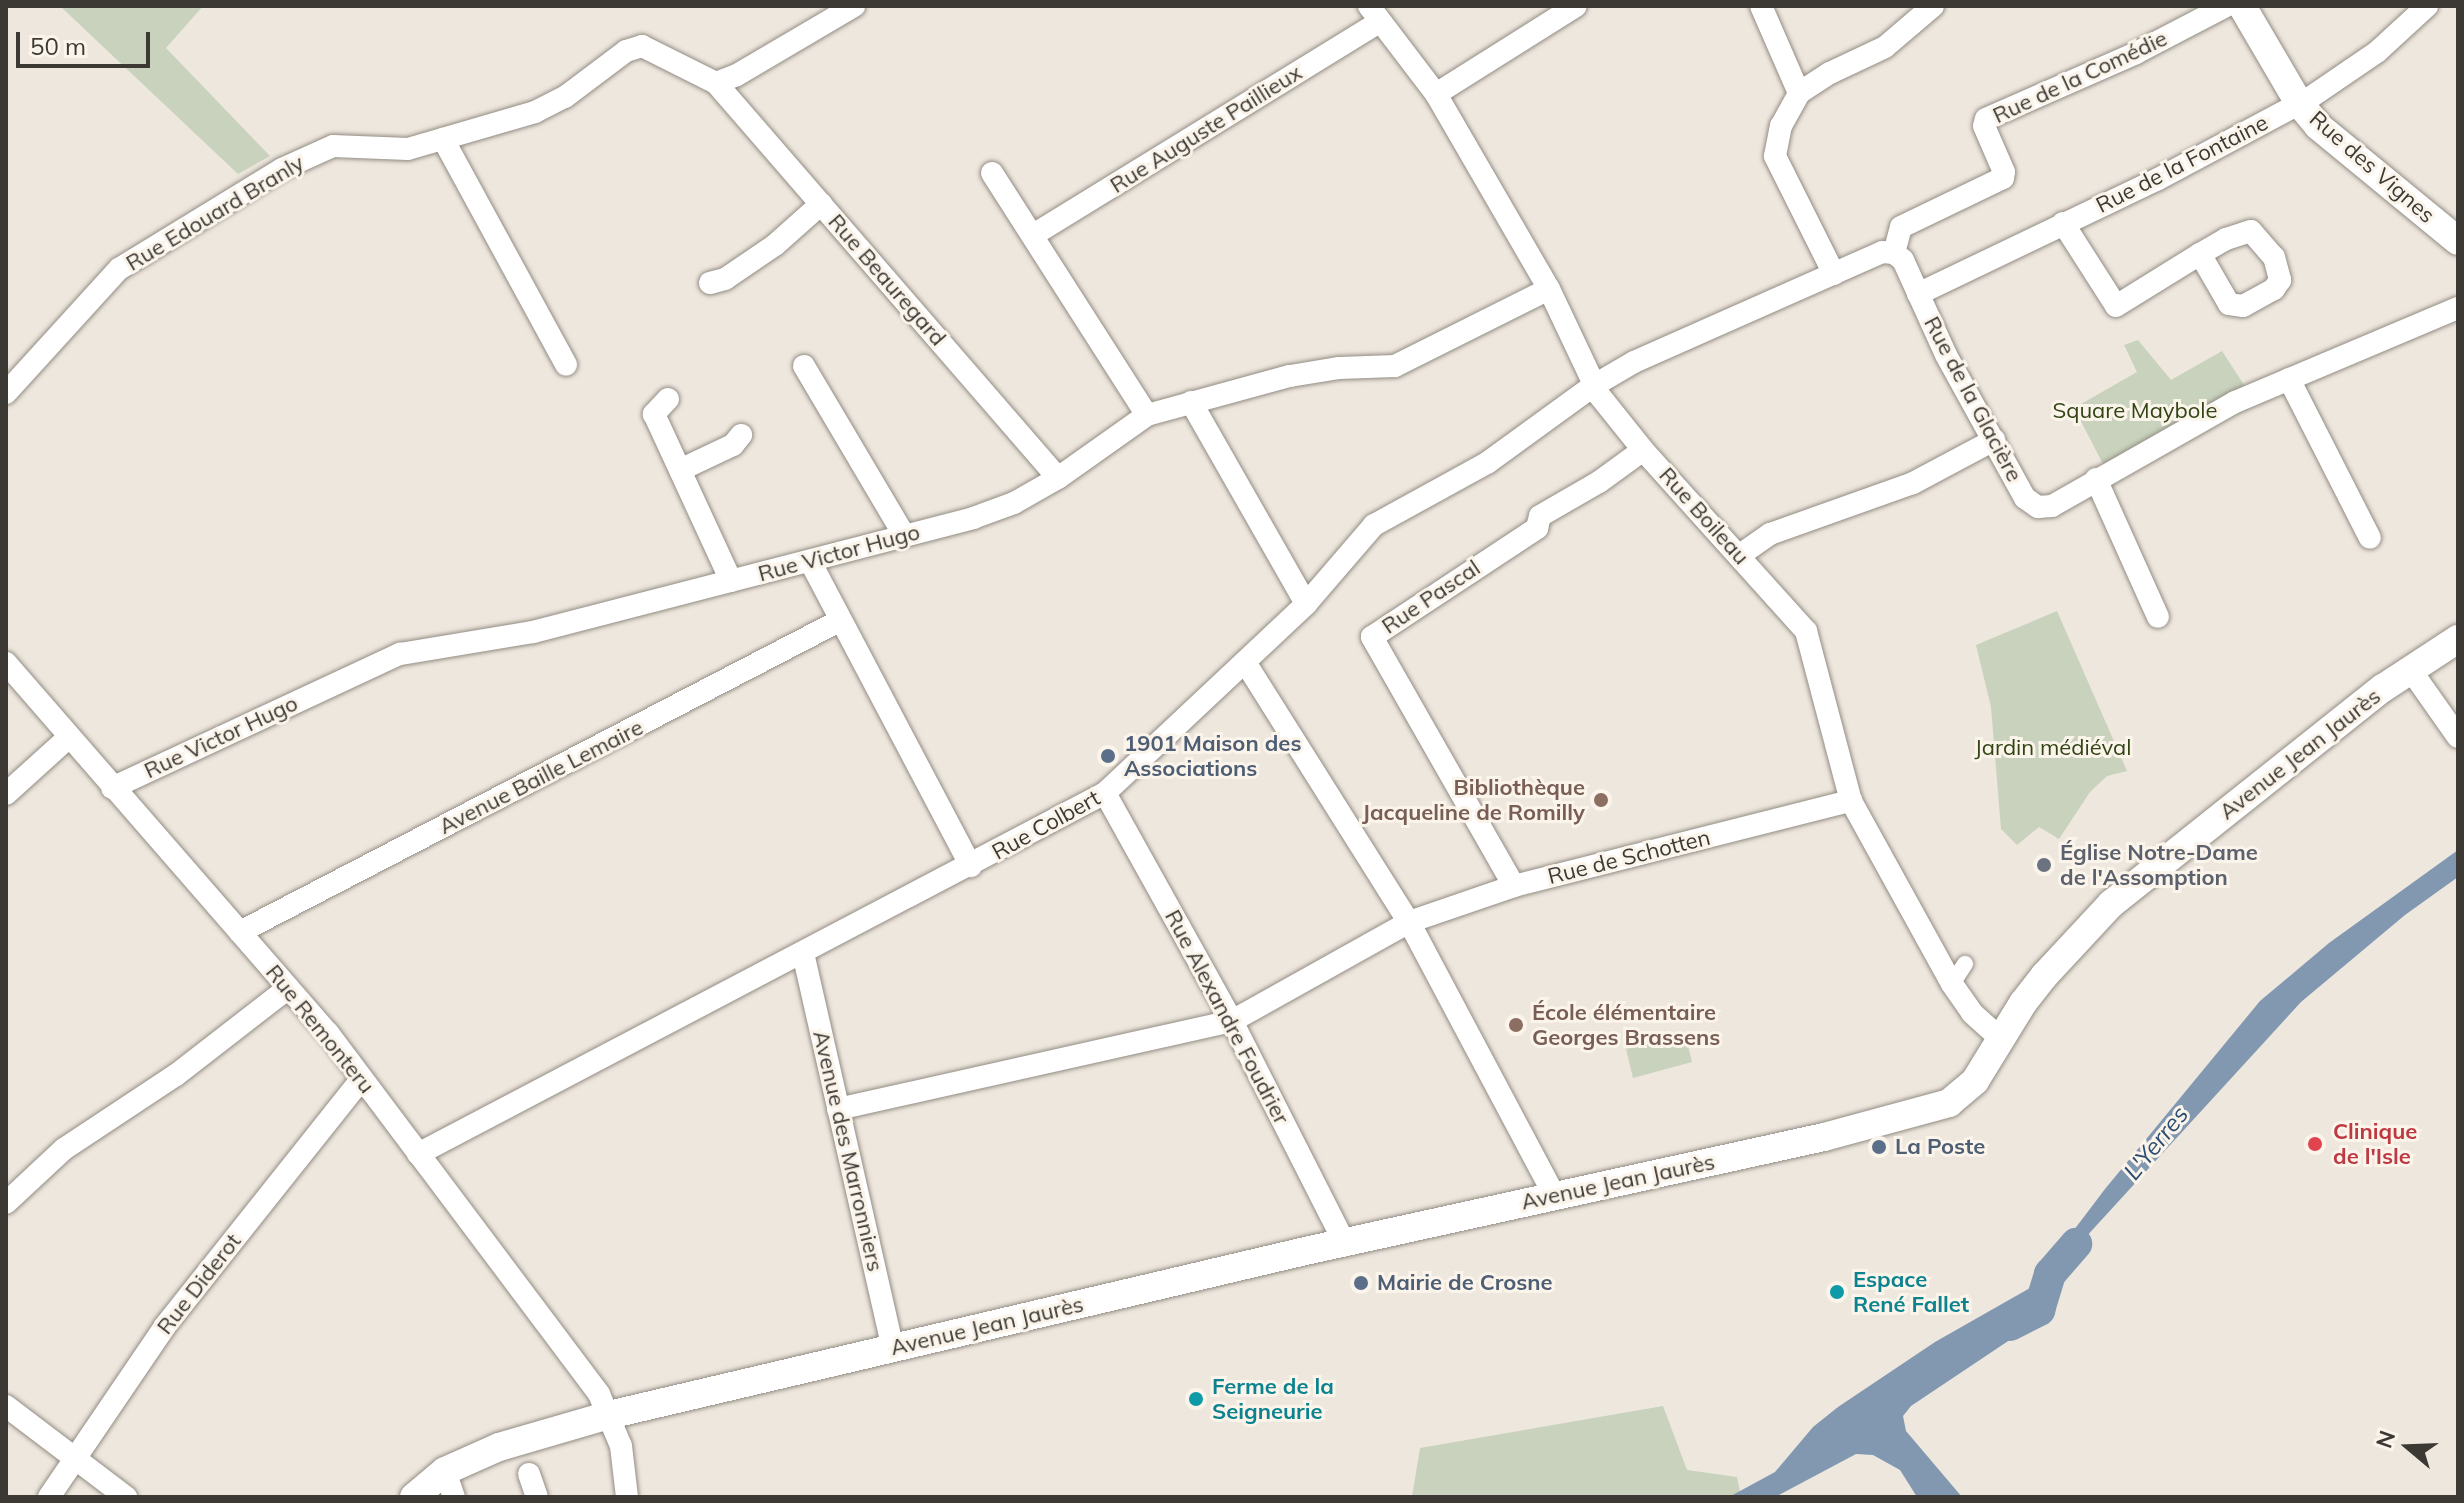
<!DOCTYPE html>
<meta charset="utf-8">
<style>
body{margin:0}
#map{position:relative;width:2464px;height:1503px;overflow:hidden;background:#eee7de;font-family:Mulish,sans-serif}
div>[style]{position:absolute}
.green>*{inset:0;background:#c8d2bc}
.water>*{inset:0;background:#8298b1}
.river>*{height:32px;margin:-16px;padding:0 16px;transform-origin:16px;border-radius:16px;background:#8298b1}
.roads{filter:drop-shadow(0 0 2px #928c83) drop-shadow(0 0 2px #928c83)}
.pedestrian>*{height:16px;margin:-8px;padding:0 8px;transform-origin:8px;border-radius:8px;background:#fff}
.minor>*{height:22px;margin:-11px;padding:0 11px;transform-origin:11px;border-radius:11px;background:#fff}
.tertiary>*{height:28px;margin:-14px;padding:0 14px;transform-origin:14px;border-radius:14px;background:#fff}
.dots>*{width:22px;height:22px;translate:-50% -50%;box-sizing:border-box;border:4px solid #fbf4eb;border-radius:50%}
span{translate:-50% -50%;white-space:nowrap;text-align:center;line-height:1.15;-webkit-text-stroke:6px #fbf4eb;paint-order:stroke}
.street-label{font-size:22px;color:#3c3935}
.park-label{font-size:22px;color:#324414}
.service-label{font-size:22px;color:#4e5e75;font-weight:700}
.left{translate:0 -50%;text-align:left}
.education-label{font-size:22px;color:#785e54;font-weight:700}
.right{translate:-100% -50%;text-align:right}
.worship-label{font-size:22px;color:#5b616d;font-weight:700}
.health-label{font-size:22px;color:#be3a42;font-weight:700}
.culture-label{font-size:22px;color:#0d838f;font-weight:700}
.water-label{font-size:24px;color:#2c4d72;font-style:italic}
.frame{position:absolute;inset:0;border:8px solid #3c3935;pointer-events:none}
.north{position:absolute;left:2368px;top:1407px;width:80px;height:80px;-webkit-text-stroke:6px #fbf4eb;paint-order:stroke;rotate:289deg;font-size:22px;font-weight:700;line-height:32px;text-align:center;color:#3c3935}
.north::after{content:'';display:block;margin:auto;width:28px;height:36px;background:#3c3935;clip-path:polygon(50% 0,100% 100%,50% 72%,0 100%)}
.scale{position:absolute;left:16px;top:32px;width:134px;height:36px;box-sizing:border-box;border:4px solid #3c3935;border-top:0;padding-left:10px;font-size:24px;line-height:28px;white-space:nowrap;color:#3c3935;-webkit-text-stroke:6px #fbf4eb;paint-order:stroke}
</style>
<div id="map">
<div class="green">
<i style="clip-path:polygon(60px 6px,203px 6px,166px 48px,270px 156px,238px 174px)"></i>
<i style="clip-path:polygon(2138px 340px,2171px 380px,2222px 351px,2246px 388px,2104px 466px,2074px 408px,2137px 372px,2124px 345px)"></i>
<i style="clip-path:polygon(2057px 611px,2127px 771px,2107px 776px,2090px 792px,2059px 839px,2039px 827px,2017px 845px,2001px 829px,1991px 707px,1976px 645px)"></i>
<i style="clip-path:polygon(1685px 1034px,1692px 1062px,1633px 1078px,1626px 1049px)"></i>
<i style="clip-path:polygon(1663px 1406px,1687px 1470px,1737px 1477px,1741px 1497px,1412px 1497px,1420px 1448px)"></i>
</div>
<div class="water">
<i style="clip-path:polygon(2458px 850px,2458px 877px,2405px 915px,2301px 1002px,2041px 1286px,2044px 1312px,2035px 1323px,1911px 1406px,1903px 1416px,1906px 1431px,1962px 1497px,1917px 1497px,1900px 1470px,1873px 1455px,1856px 1454px,1775px 1497px,1729px 1497px,1775px 1472px,1813px 1427px,1838px 1407px,1935px 1342px,2030px 1288px,2105px 1189px,2260px 1001px,2329px 943px)"></i>
</div>
<div class="river">
<i style="left:2010px;top:1325px;width:33px;rotate:-27deg"></i>
<i style="left:2039px;top:1310px;width:38px;rotate:-73deg"></i>
<i style="left:2050px;top:1274px;width:40px;rotate:-49deg"></i>
</div>
<div class="roads">
<div class="pedestrian">
<i style="left:1952px;top:984px;width:24px;rotate:-57deg"></i>
</div>
<div class="minor">
<i style="left:1369px;top:6px;width:111px;rotate:52.7deg"></i>
<i style="left:1436px;top:94px;width:225px;rotate:59.9deg"></i>
<i style="left:1549px;top:289px;width:117px;rotate:64.7deg"></i>
<i style="left:1599px;top:395px;width:70px;rotate:51.3deg"></i>
<i style="left:1643px;top:450px;width:244px;rotate:48deg"></i>
<i style="left:1806px;top:631px;width:176px;rotate:75.2deg"></i>
<i style="left:1851px;top:801px;width:209px;rotate:61.1deg"></i>
<i style="left:1952px;top:984px;width:35px;rotate:55deg"></i>
<i style="left:1972px;top:1013px;width:40px;rotate:42deg"></i>
<i style="left:1761px;top:6px;width:95px;rotate:66.4deg"></i>
<i style="left:716px;top:83px;width:522px;rotate:49.11deg"></i>
<i style="left:1436px;top:94px;width:165px;rotate:-32.2deg"></i>
<i style="left:443px;top:139px;width:257px;rotate:61.4deg"></i>
<i style="left:992px;top:173px;width:287px;rotate:57.4deg"></i>
<i style="left:2063px;top:223px;width:98px;rotate:57.4deg"></i>
<i style="left:2116px;top:306px;width:99px;rotate:-31.8deg"></i>
<i style="left:2200px;top:254px;width:30px;rotate:-30deg"></i>
<i style="left:2226px;top:239px;width:26px;rotate:-18deg"></i>
<i style="left:2251px;top:231px;width:35px;rotate:49deg"></i>
<i style="left:2274px;top:257px;width:24px;rotate:75deg"></i>
<i style="left:2280px;top:280px;width:11px;rotate:124deg"></i>
<i style="left:2274px;top:289px;width:35px;rotate:151deg"></i>
<i style="left:2243px;top:306px;width:14px;rotate:-172deg"></i>
<i style="left:2229px;top:304px;width:58px;rotate:-120.1deg"></i>
<i style="left:1033px;top:235px;width:406px;rotate:-31.6deg"></i>
<i style="left:1894px;top:253px;width:27px;rotate:-75deg"></i>
<i style="left:1901px;top:227px;width:113px;rotate:-25.7deg"></i>
<i style="left:2003px;top:178px;width:6px;rotate:-81deg"></i>
<i style="left:2004px;top:172px;width:50px;rotate:-113.5deg"></i>
<i style="left:1984px;top:126px;width:7px;rotate:-74deg"></i>
<i style="left:1986px;top:119px;width:164px;rotate:-23.7deg"></i>
<i style="left:2136px;top:53px;width:102px;rotate:-27.6deg"></i>
<i style="left:1834px;top:274px;width:132px;rotate:-116.6deg"></i>
<i style="left:1775px;top:156px;width:31px;rotate:-79deg"></i>
<i style="left:1781px;top:126px;width:38px;rotate:-61deg"></i>
<i style="left:1799px;top:93px;width:37px;rotate:-33deg"></i>
<i style="left:1830px;top:73px;width:61px;rotate:-25.3deg"></i>
<i style="left:1885px;top:47px;width:63px;rotate:-40.5deg"></i>
<i style="left:710px;top:283px;width:16px;rotate:-15deg"></i>
<i style="left:725px;top:279px;width:60px;rotate:-34.2deg"></i>
<i style="left:775px;top:245px;width:62px;rotate:-41.7deg"></i>
<i style="left:1918px;top:294px;width:266px;rotate:-25.6deg"></i>
<i style="left:2158px;top:179px;width:170px;rotate:-28.1deg"></i>
<i style="left:2308px;top:99px;width:83px;rotate:-34.3deg"></i>
<i style="left:2377px;top:52px;width:68px;rotate:-42.6deg"></i>
<i style="left:804px;top:366px;width:196px;rotate:59.4deg"></i>
<i style="left:2289px;top:379px;width:178px;rotate:63deg"></i>
<i style="left:6px;top:393px;width:168px;rotate:-47.7deg"></i>
<i style="left:119px;top:269px;width:191px;rotate:-31.5deg"></i>
<i style="left:282px;top:169px;width:56px;rotate:-24.3deg"></i>
<i style="left:333px;top:146px;width:75px;rotate:2.3deg"></i>
<i style="left:408px;top:149px;width:132px;rotate:-16.2deg"></i>
<i style="left:535px;top:112px;width:34px;rotate:-27deg"></i>
<i style="left:565px;top:97px;width:76px;rotate:-37deg"></i>
<i style="left:626px;top:51px;width:17px;rotate:-17deg"></i>
<i style="left:642px;top:46px;width:83px;rotate:26.6deg"></i>
<i style="left:716px;top:83px;width:22px;rotate:-21deg"></i>
<i style="left:737px;top:75px;width:136px;rotate:-30.5deg"></i>
<i style="left:668px;top:399px;width:21px;rotate:133deg"></i>
<i style="left:654px;top:414px;width:184px;rotate:65.2deg"></i>
<i style="left:1191px;top:402px;width:232px;rotate:60.3deg"></i>
<i style="left:680px;top:470px;width:59px;rotate:-25.3deg"></i>
<i style="left:733px;top:445px;width:13px;rotate:-51deg"></i>
<i style="left:2096px;top:479px;width:151px;rotate:65.8deg"></i>
<i style="left:1740px;top:555px;width:37px;rotate:-35deg"></i>
<i style="left:1770px;top:534px;width:152px;rotate:-19.6deg"></i>
<i style="left:1913px;top:483px;width:92px;rotate:-28deg"></i>
<i style="left:810px;top:561px;width:345px;rotate:62.2deg"></i>
<i style="left:1245px;top:662px;width:307px;rotate:57.8deg"></i>
<i style="left:1409px;top:922px;width:309px;rotate:62deg"></i>
<i style="left:6px;top:663px;width:490px;rotate:49deg"></i>
<i style="left:328px;top:1033px;width:451px;rotate:53.1deg"></i>
<i style="left:599px;top:1394px;width:56px;rotate:67.1deg"></i>
<i style="left:621px;top:1446px;width:51px;rotate:83.3deg"></i>
<i style="left:2410px;top:669px;width:83px;rotate:54.8deg"></i>
<i style="left:112px;top:788px;width:318px;rotate:-25deg"></i>
<i style="left:400px;top:654px;width:135px;rotate:-9.4deg"></i>
<i style="left:533px;top:632px;width:455px;rotate:-14.5deg"></i>
<i style="left:973px;top:518px;width:44px;rotate:-20.1deg"></i>
<i style="left:1014px;top:503px;width:51px;rotate:-29.6deg"></i>
<i style="left:1058px;top:478px;width:109px;rotate:-35.3deg"></i>
<i style="left:1147px;top:415px;width:148px;rotate:-15.3deg"></i>
<i style="left:1290px;top:376px;width:50px;rotate:-9.3deg"></i>
<i style="left:1339px;top:368px;width:56px;rotate:-2deg"></i>
<i style="left:1395px;top:366px;width:172px;rotate:-26.6deg"></i>
<i style="left:1105px;top:793px;width:261px;rotate:60.9deg"></i>
<i style="left:1232px;top:1021px;width:248px;rotate:63.1deg"></i>
<i style="left:6px;top:794px;width:84px;rotate:-42.1deg"></i>
<i style="left:1514px;top:886px;width:287px;rotate:-119.7deg"></i>
<i style="left:1372px;top:637px;width:198px;rotate:-33.4deg"></i>
<i style="left:1537px;top:528px;width:12px;rotate:-76deg"></i>
<i style="left:1540px;top:516px;width:68px;rotate:-30deg"></i>
<i style="left:1599px;top:482px;width:54px;rotate:-36deg"></i>
<i style="left:240px;top:932px;width:677px;rotate:-27.44deg"></i>
<i style="left:803px;top:953px;width:405px;rotate:77.2deg"></i>
<i style="left:838px;top:1109px;width:404px;rotate:-12.6deg"></i>
<i style="left:1232px;top:1021px;width:203px;rotate:-29.2deg"></i>
<i style="left:1409px;top:922px;width:111px;rotate:-18.9deg"></i>
<i style="left:1514px;top:886px;width:348px;rotate:-14.2deg"></i>
<i style="left:418px;top:1154px;width:776px;rotate:-27.72deg"></i>
<i style="left:1105px;top:793px;width:276px;rotate:-43.2deg"></i>
<i style="left:1306px;top:604px;width:104px;rotate:-49.3deg"></i>
<i style="left:1374px;top:525px;width:129px;rotate:-28.8deg"></i>
<i style="left:1487px;top:463px;width:131px;rotate:-36deg"></i>
<i style="left:1593px;top:386px;width:48px;rotate:-30.3deg"></i>
<i style="left:1634px;top:362px;width:271px;rotate:-23.9deg"></i>
<i style="left:1882px;top:252px;width:12px;rotate:5deg"></i>
<i style="left:1894px;top:253px;width:11px;rotate:38deg"></i>
<i style="left:1903px;top:260px;width:104px;rotate:65.6deg"></i>
<i style="left:1946px;top:355px;width:163px;rotate:61.1deg"></i>
<i style="left:2025px;top:498px;width:16px;rotate:35deg"></i>
<i style="left:2038px;top:507px;width:14px;rotate:-4deg"></i>
<i style="left:2052px;top:506px;width:210px;rotate:-29.6deg"></i>
<i style="left:2235px;top:402px;width:242px;rotate:-22.9deg"></i>
<i style="left:6px;top:1203px;width:79px;rotate:-43deg"></i>
<i style="left:64px;top:1149px;width:134px;rotate:-33.5deg"></i>
<i style="left:176px;top:1075px;width:142px;rotate:-37.8deg"></i>
<i style="left:6px;top:1406px;width:151px;rotate:37.2deg"></i>
<i style="left:445px;top:1471px;width:28px;rotate:71deg"></i>
<i style="left:529px;top:1474px;width:24px;rotate:71deg"></i>
<i style="left:49px;top:1497px;width:207px;rotate:-55.8deg"></i>
<i style="left:165px;top:1326px;width:315px;rotate:-51.5deg"></i>
</div>
<div class="tertiary">
<i style="left:2242px;top:6px;width:113px;rotate:59.6deg"></i>
<i style="left:2299px;top:103px;width:30px;rotate:50deg"></i>
<i style="left:2318px;top:126px;width:181px;rotate:39.4deg"></i>
<i style="left:414px;top:1497px;width:40px;rotate:-40deg"></i>
<i style="left:445px;top:1471px;width:59px;rotate:-24deg"></i>
<i style="left:499px;top:1447px;width:115px;rotate:-16.2deg"></i>
<i style="left:609px;top:1415px;width:720px;rotate:-13.25deg"></i>
<i style="left:1310px;top:1250px;width:526px;rotate:-12.4deg"></i>
<i style="left:1824px;top:1137px;width:130px;rotate:-15.2deg"></i>
<i style="left:1949px;top:1103px;width:34px;rotate:-40deg"></i>
<i style="left:1975px;top:1081px;width:92px;rotate:-58.4deg"></i>
<i style="left:2023px;top:1003px;width:36px;rotate:-52deg"></i>
<i style="left:2045px;top:975px;width:97px;rotate:-47.1deg"></i>
<i style="left:2111px;top:904px;width:347px;rotate:-38.5deg"></i>
<i style="left:2383px;top:688px;width:90px;rotate:-33.2deg"></i>
</div>
</div>
<div class="dots">
<i style="left:1108px;top:756px;background:#5c6f8a"></i>
<i style="left:1601px;top:800px;background:#8d6e63"></i>
<i style="left:2044px;top:865px;background:#6b7280"></i>
<i style="left:1516px;top:1025px;background:#8d6e63"></i>
<i style="left:2315px;top:1144px;background:#e0444e"></i>
<i style="left:1879px;top:1147px;background:#5c6f8a"></i>
<i style="left:1361px;top:1283px;background:#5c6f8a"></i>
<i style="left:1837px;top:1292px;background:#0f9aa8"></i>
<i style="left:1196px;top:1399px;background:#0f9aa8"></i>
</div>
<div class="street-label">
<span style="left:2080px;top:77px;rotate:-25deg">Rue de la Comédie</span>
<span style="left:1206px;top:129px;rotate:-32deg">Rue Auguste Paillieux</span>
<span style="left:2182px;top:164px;rotate:-27deg">Rue de la Fontaine</span>
<span style="left:2372px;top:167px;rotate:41deg">Rue des Vignes</span>
<span style="left:215px;top:213px;rotate:-31deg">Rue Edouard Branly</span>
<span style="left:887px;top:280px;rotate:49deg">Rue Beauregard</span>
<span style="left:1973px;top:399px;rotate:62deg">Rue de la Glacière</span>
<span style="left:1704px;top:516px;rotate:48deg">Rue Boileau</span>
<span style="left:839px;top:553px;rotate:-15deg">Rue Victor Hugo</span>
<span style="left:1431px;top:597px;rotate:-34deg">Rue Pascal</span>
<span style="left:221px;top:737px;rotate:-25deg">Rue Victor Hugo</span>
<span style="left:2300px;top:754px;rotate:-38deg">Avenue Jean Jaurès</span>
<span style="left:541px;top:777px;rotate:-27deg">Avenue Baille Lemaire</span>
<span style="left:1046px;top:825px;rotate:-29deg">Rue Colbert</span>
<span style="left:1629px;top:857px;rotate:-14deg">Rue de Schotten</span>
<span style="left:1227px;top:1017px;rotate:62deg">Rue Alexandre Foudrier</span>
<span style="left:320px;top:1029px;rotate:51deg">Rue Remonteru</span>
<span style="left:848px;top:1151px;rotate:77deg">Avenue des Marronniers</span>
<span style="left:1618px;top:1182px;rotate:-12deg">Avenue Jean Jaurès</span>
<span style="left:199px;top:1284px;rotate:-52deg">Rue Diderot</span>
<span style="left:987px;top:1326px;rotate:-13deg">Avenue Jean Jaurès</span>
</div>
<div class="park-label">
<span style="left:2135px;top:411px">Square Maybole</span>
<span style="left:2053px;top:748px">Jardin médiéval</span>
</div>
<div class="service-label">
<span class="left" style="left:1124px;top:756px">1901 Maison des<br>Associations</span>
<span class="left" style="left:1895px;top:1147px">La Poste</span>
<span class="left" style="left:1377px;top:1283px">Mairie de Crosne</span>
</div>
<div class="education-label">
<span class="right" style="left:1585px;top:800px">Bibliothèque<br>Jacqueline de Romilly</span>
<span class="left" style="left:1532px;top:1025px">École élémentaire<br>Georges Brassens</span>
</div>
<div class="worship-label">
<span class="left" style="left:2060px;top:865px">Église Notre-Dame<br>de l'Assomption</span>
</div>
<div class="health-label">
<span class="left" style="left:2333px;top:1144px">Clinique<br>de l'Isle</span>
</div>
<div class="culture-label">
<span class="left" style="left:1853px;top:1292px">Espace<br>René Fallet</span>
<span class="left" style="left:1212px;top:1399px">Ferme de la<br>Seigneurie</span>
</div>
<div class="water-label">
<span style="left:2156px;top:1143px;rotate:-51deg">L'Yerres</span>
</div>
<div class="frame"></div>
<div class="north">N</div>
<div class="scale">50 m</div>
</div>
